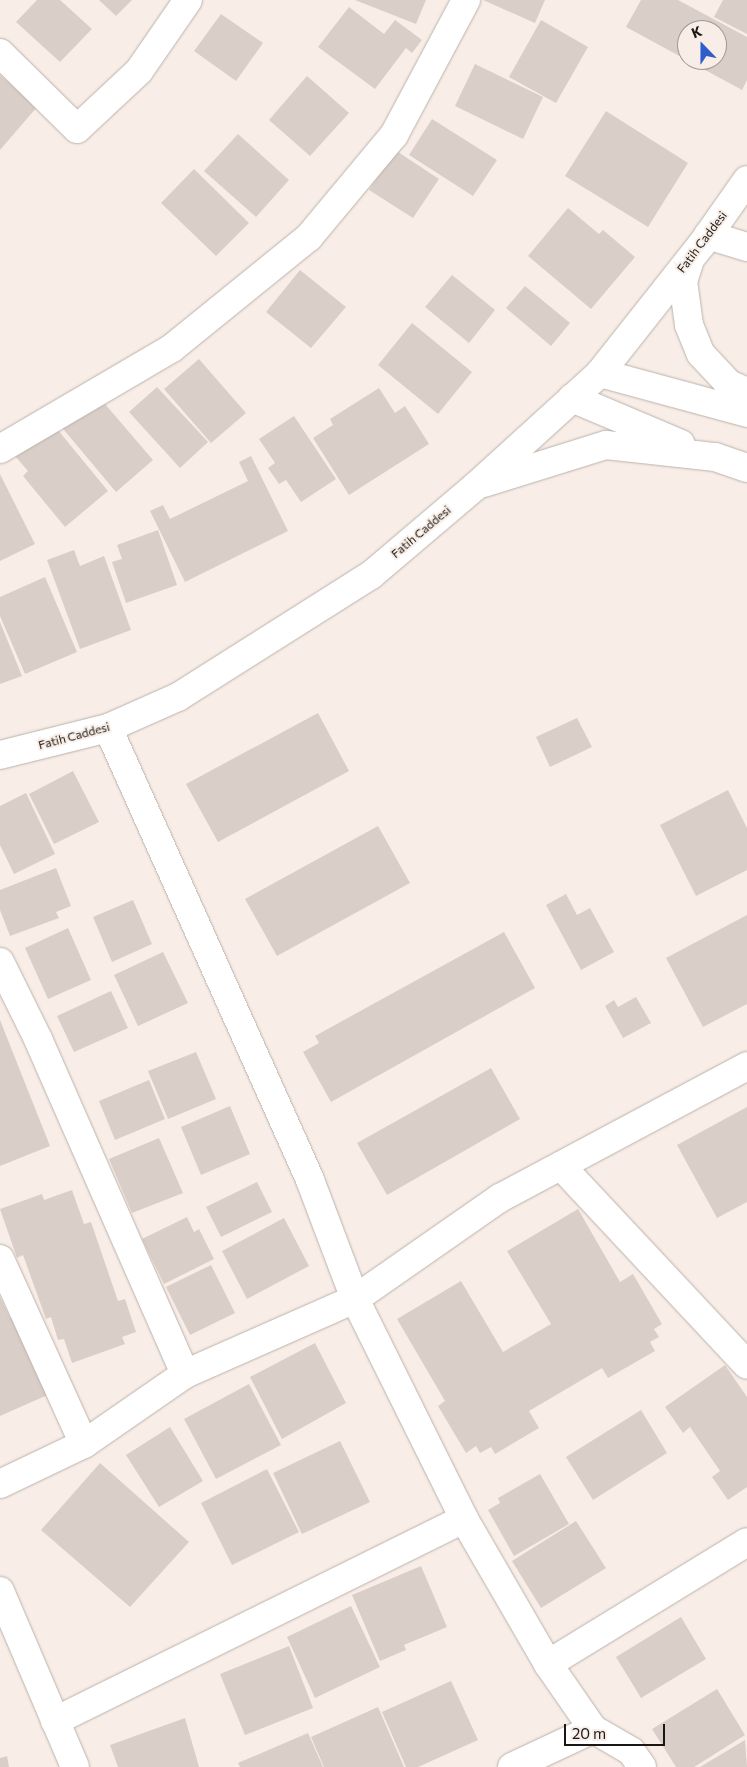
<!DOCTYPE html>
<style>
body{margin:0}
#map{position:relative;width:747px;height:1767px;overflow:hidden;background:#f8eee7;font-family:Commissioner,sans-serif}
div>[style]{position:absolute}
.building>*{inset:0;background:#d9cfc8}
.roads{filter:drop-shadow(0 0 1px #bbb1aa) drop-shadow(0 0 1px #bbb1aa)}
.street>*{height:28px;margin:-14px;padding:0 14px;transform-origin:14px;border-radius:14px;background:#fff}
span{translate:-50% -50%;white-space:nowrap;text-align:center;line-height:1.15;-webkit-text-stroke:4px #f8eee7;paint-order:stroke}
.street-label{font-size:12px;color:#191613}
.north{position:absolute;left:677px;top:20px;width:50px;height:50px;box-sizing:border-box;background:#f8eee7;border:1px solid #9f9892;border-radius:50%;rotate:338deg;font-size:14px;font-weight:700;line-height:20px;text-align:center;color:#191613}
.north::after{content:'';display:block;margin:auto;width:18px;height:22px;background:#2f5dcc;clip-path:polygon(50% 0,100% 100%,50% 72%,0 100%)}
.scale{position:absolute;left:564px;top:1724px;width:101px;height:22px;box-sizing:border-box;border:2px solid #191613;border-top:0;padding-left:6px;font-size:15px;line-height:18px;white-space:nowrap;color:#191613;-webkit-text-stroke:4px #f8eee7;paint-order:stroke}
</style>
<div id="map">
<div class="building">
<i style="clip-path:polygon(37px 0,60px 0,92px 29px,60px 62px,16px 22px)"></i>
<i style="clip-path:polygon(99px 0,132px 0,116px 16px)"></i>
<i style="clip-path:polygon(355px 0,426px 0,416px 24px)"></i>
<i style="clip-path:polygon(483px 0,545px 0,535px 23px)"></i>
<i style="clip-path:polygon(evenodd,641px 0,678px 0,747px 37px,747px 80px,742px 90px,626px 27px,641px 0,687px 30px,717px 30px,717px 60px,687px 60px,687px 30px)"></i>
<i style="clip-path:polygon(723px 0,747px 0,747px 34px,714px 17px)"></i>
<i style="clip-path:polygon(349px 7px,384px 34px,395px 20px,422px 40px,412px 53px,406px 48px,375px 89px,318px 47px)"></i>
<i style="clip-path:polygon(221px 14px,263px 43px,236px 81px,194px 51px)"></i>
<i style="clip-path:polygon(541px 20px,588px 47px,556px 103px,509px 77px)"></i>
<i style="clip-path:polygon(475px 64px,543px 97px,523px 139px,455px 106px)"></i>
<i style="clip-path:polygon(0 75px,37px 107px,0 150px)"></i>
<i style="clip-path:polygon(307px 76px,349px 113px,310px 156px,269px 120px)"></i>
<i style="clip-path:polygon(606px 111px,688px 163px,648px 227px,565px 176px)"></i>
<i style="clip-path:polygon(432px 119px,497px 160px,473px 196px,409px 155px)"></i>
<i style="clip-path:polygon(238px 134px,289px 180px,256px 217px,204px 171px)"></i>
<i style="clip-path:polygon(395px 150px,439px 179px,413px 218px,369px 190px)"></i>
<i style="clip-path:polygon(194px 169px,249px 223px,216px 256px,161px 203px)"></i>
<i style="clip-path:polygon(568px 208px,599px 234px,603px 230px,635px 257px,591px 309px,528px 256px)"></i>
<i style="clip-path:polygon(300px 270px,346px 307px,311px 348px,266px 312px)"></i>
<i style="clip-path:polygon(452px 275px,495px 310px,469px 343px,425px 307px)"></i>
<i style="clip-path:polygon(525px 286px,570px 323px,551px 346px,506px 308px)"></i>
<i style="clip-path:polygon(412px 323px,472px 372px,438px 414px,378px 365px)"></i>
<i style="clip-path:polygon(199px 359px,246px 413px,211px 443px,164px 389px)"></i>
<i style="clip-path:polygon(157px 387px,208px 442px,180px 468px,129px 412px)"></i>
<i style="clip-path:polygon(379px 388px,395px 413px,405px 406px,429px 444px,349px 495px,313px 438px,333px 425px,330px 419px)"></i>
<i style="clip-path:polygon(99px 397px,153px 460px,116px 492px,59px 424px)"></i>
<i style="clip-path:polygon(294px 416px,336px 479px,301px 502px,286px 480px,279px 484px,268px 468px,275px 463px,259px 439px)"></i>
<i style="clip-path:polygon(53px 424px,108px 491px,65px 527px,23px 476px,28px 471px,15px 456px)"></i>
<i style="clip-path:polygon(251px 456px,288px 531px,185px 582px,150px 511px,163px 505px,170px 519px,248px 481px,239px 462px)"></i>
<i style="clip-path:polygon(0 474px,35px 544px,0 561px)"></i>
<i style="clip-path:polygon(158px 530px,177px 585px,126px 603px,112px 562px,122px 559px,117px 545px)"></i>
<i style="clip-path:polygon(74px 550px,80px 566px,104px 556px,131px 630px,80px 649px,47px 560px)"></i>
<i style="clip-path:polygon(45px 577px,77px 652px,25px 674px,0 616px,0 597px)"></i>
<i style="clip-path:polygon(0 622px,22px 676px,0 684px)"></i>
<i style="clip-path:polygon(318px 713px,349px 771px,218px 842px,186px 784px)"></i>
<i style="clip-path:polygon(577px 718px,592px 747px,550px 767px,536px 737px)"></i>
<i style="clip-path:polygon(73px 771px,99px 822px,54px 844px,29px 794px)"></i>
<i style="clip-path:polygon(728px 790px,747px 828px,747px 870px,696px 896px,660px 825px)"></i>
<i style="clip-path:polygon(26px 793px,55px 854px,14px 874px,0 845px,0 806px)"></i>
<i style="clip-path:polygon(378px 826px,410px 883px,277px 956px,245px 899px)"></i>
<i style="clip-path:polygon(56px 868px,71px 906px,56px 912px,59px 918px,10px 936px,0 910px,0 890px)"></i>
<i style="clip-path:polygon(566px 894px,577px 915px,590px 908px,614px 952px,581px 970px,546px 905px)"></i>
<i style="clip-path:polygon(133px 900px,152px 944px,112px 962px,93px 917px)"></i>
<i style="clip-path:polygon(747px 915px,747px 1004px,703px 1027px,666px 958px)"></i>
<i style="clip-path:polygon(68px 928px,91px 980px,48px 999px,25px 948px)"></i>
<i style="clip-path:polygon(504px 932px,535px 988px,331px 1102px,303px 1052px,319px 1043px,315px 1036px)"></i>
<i style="clip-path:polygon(163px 952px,188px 1003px,138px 1026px,114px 975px)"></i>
<i style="clip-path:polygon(111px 991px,128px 1028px,74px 1052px,57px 1016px)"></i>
<i style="clip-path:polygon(636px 997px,651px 1023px,623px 1038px,605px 1006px,614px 1000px,618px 1007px)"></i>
<i style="clip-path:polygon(0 1020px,50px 1146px,0 1166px)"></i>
<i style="clip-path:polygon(196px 1052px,216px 1099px,168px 1119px,148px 1071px)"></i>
<i style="clip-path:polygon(491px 1068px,520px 1119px,387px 1195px,357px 1143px)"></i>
<i style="clip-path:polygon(149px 1080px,165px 1119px,115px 1140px,99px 1101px)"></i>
<i style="clip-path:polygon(230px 1106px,250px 1154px,201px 1175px,181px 1127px)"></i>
<i style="clip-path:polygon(747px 1107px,747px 1202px,717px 1218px,677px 1145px)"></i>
<i style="clip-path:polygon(159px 1138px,183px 1193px,132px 1213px,109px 1159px)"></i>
<i style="clip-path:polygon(257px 1182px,272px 1212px,221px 1237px,206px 1207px)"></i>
<i style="clip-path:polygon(72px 1190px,84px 1224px,91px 1222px,118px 1301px,125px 1299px,136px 1332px,122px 1337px,125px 1344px,72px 1363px,64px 1339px,58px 1340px,51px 1317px,46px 1319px,23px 1255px,17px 1258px,0 1209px,42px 1194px,44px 1200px)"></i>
<i style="clip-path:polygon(578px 1209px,620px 1282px,633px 1274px,662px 1324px,654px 1329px,659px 1337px,650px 1342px,655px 1351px,608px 1378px,602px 1368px,529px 1411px,539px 1428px,495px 1454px,491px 1447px,480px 1453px,476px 1446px,466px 1453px,438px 1406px,445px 1401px,397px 1319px,461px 1281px,503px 1352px,551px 1324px,507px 1251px)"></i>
<i style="clip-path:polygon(187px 1217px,194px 1232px,199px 1229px,214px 1259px,164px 1284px,142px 1239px)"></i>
<i style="clip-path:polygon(284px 1218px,309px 1266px,247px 1299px,222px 1251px)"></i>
<i style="clip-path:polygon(211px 1265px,235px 1313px,190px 1335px,166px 1287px)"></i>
<i style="clip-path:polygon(0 1297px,10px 1318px,16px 1315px,52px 1393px,0 1416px)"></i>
<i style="clip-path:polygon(315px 1343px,346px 1403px,282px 1439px,250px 1377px)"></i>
<i style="clip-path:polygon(725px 1365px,747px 1397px,747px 1487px,728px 1500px,712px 1477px,720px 1471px,690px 1427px,683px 1433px,665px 1407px)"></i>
<i style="clip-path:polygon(249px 1384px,281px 1445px,216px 1479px,184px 1419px)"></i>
<i style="clip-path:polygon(641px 1410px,667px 1453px,593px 1500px,566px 1457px)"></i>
<i style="clip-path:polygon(170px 1427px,203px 1481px,159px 1507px,126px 1455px)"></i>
<i style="clip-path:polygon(340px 1441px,370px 1502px,302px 1534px,273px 1473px)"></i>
<i style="clip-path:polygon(100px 1463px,189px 1542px,130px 1607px,41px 1530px)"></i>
<i style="clip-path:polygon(267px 1469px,299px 1532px,232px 1565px,201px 1503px)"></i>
<i style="clip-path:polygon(540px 1474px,569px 1524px,514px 1556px,488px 1510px,500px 1503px,498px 1498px)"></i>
<i style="clip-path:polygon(576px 1521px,606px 1568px,541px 1608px,512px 1561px)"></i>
<i style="clip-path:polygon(421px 1566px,447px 1627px,404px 1645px,406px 1650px,380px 1661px,352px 1595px)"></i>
<i style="clip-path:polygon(351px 1606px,380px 1667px,315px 1698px,287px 1637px)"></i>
<i style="clip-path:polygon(681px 1617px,706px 1659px,641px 1698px,616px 1657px)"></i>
<i style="clip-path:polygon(289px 1646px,313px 1708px,245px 1735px,220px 1674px)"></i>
<i style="clip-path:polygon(451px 1681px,478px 1740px,418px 1767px,406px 1767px,382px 1712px)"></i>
<i style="clip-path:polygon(717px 1689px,745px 1735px,694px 1767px,676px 1767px,652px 1729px)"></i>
<i style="clip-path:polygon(378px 1707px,404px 1767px,324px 1767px,311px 1737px)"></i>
<i style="clip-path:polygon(185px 1718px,199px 1767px,118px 1767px,110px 1745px)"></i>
<i style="clip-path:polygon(308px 1733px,323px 1767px,240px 1767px,238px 1763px)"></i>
<i style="clip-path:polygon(745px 1740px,747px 1767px,700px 1767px)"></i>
<i style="clip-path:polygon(7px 1756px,9px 1767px,0 1767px,0 1758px)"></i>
</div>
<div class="roads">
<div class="street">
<i style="left:0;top:53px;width:108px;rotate:44.6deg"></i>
<i style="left:77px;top:129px;width:85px;rotate:-43.1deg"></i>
<i style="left:139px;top:71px;width:86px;rotate:-55.4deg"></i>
<i style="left:708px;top:235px;width:41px;rotate:17.1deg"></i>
<i style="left:690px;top:260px;width:22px;rotate:108deg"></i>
<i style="left:683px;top:281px;width:44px;rotate:82.2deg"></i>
<i style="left:689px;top:325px;width:31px;rotate:68deg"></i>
<i style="left:701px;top:354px;width:41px;rotate:47deg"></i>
<i style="left:729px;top:384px;width:20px;rotate:24deg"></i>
<i style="left:600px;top:373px;width:152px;rotate:15.2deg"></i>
<i style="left:572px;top:398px;width:118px;rotate:22.9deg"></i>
<i style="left:0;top:449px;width:199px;rotate:-30.4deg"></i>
<i style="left:172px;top:348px;width:176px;rotate:-39deg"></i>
<i style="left:309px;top:237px;width:133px;rotate:-50.2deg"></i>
<i style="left:394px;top:135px;width:153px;rotate:-61.9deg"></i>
<i style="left:484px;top:483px;width:128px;rotate:-17.3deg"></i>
<i style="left:606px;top:445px;width:110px;rotate:6.3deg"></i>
<i style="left:715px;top:457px;width:34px;rotate:19deg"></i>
<i style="left:108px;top:728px;width:495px;rotate:65.9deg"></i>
<i style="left:310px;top:1180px;width:127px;rotate:69.3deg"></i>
<i style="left:355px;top:1299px;width:246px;rotate:63.6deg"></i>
<i style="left:464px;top:1519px;width:168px;rotate:59.9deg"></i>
<i style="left:548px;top:1664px;width:79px;rotate:55.3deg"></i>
<i style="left:593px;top:1729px;width:44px;rotate:30.1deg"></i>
<i style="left:631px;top:1751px;width:19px;rotate:55deg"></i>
<i style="left:0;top:755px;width:111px;rotate:-14deg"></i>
<i style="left:108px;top:728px;width:77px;rotate:-23.9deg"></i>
<i style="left:178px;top:697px;width:228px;rotate:-32.3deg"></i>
<i style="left:371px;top:575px;width:138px;rotate:-40.3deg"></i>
<i style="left:476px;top:486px;width:168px;rotate:-42.3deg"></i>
<i style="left:600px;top:373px;width:164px;rotate:-51.7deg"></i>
<i style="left:702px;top:244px;width:78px;rotate:-54.9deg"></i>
<i style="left:0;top:962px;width:86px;rotate:63.7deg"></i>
<i style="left:38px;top:1039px;width:366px;rotate:66.3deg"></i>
<i style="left:561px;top:1166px;width:272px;rotate:46.9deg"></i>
<i style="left:0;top:1259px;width:203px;rotate:65.6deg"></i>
<i style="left:0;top:1484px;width:93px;rotate:-25.5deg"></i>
<i style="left:84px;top:1444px;width:123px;rotate:-34.7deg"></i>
<i style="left:185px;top:1374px;width:186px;rotate:-23.8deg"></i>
<i style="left:355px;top:1299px;width:177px;rotate:-34.9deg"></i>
<i style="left:500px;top:1198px;width:280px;rotate:-28.1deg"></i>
<i style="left:0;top:1591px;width:191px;rotate:66.9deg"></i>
<i style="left:548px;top:1664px;width:233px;rotate:-31.5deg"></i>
<i style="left:55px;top:1721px;width:456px;rotate:-26.3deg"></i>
<i style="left:512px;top:1767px;width:89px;rotate:-25.1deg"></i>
</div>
</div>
<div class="street-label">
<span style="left:702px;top:242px;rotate:-53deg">Fatih Caddesi</span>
<span style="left:421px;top:532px;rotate:-40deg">Fatih Caddesi</span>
<span style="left:74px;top:736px;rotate:-15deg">Fatih Caddesi</span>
</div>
<div class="north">K</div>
<div class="scale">20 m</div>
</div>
